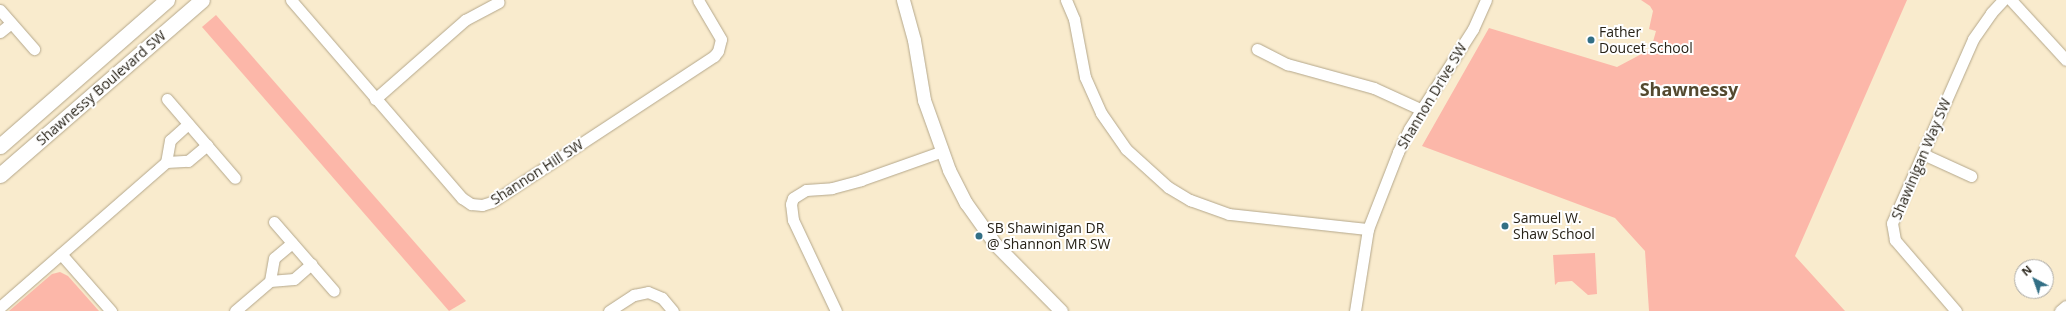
<!DOCTYPE html>
<style>
body{margin:0}
#map{position:relative;width:2066px;height:311px;overflow:hidden;background:#f9ebcd;font-family:"Open Sans",sans-serif}
div>[style]{position:absolute}
.green>*{inset:0;background:#fcb7a9}
.roads{filter:drop-shadow(0 0 1px #b4a78b) drop-shadow(0 0 1px #b4a78b)}
.minor>*{height:11px;margin:-5.5px;padding:0 5.5px;transform-origin:5.5px;border-radius:5.5px;background:#fff}
.tertiary>*{height:13px;margin:-6.5px;padding:0 6.5px;transform-origin:6.5px;border-radius:6.5px;background:#fff}
.secondary>*{height:15px;margin:-7.5px;padding:0 7.5px;transform-origin:7.5px;border-radius:7.5px;background:#fff}
.dots>*{width:11px;height:11px;translate:-50% -50%;box-sizing:border-box;border:2px solid #fff;border-radius:50%}
span{translate:-50% -50%;white-space:nowrap;text-align:center;line-height:1.15;-webkit-text-stroke:4px #fff;paint-order:stroke}
.poi-label{font-size:14px;color:#272217}
.left{translate:0 -50%;text-align:left}
.street-label{font-size:14px;color:#272217}
.district-label{font-size:18px;color:#54492f;font-weight:700}
.north{position:absolute;left:2014px;top:259px;width:40px;height:40px;box-sizing:border-box;background:#fff;border:1px solid #a9a7a2;border-radius:50%;rotate:319deg;font-size:11px;font-weight:700;line-height:16px;text-align:center;color:#272217}
.north::after{content:'';display:block;margin:auto;width:14px;height:18px;background:#326f85;clip-path:polygon(50% 0,100% 100%,50% 72%,0 100%)}
</style>
<div id="map">
<div class="green">
<i style="clip-path:polygon(1641px 0,1907px 0,1795px 256px,1845px 311px,1649px 311px,1645px 251px,1615px 218px,1422px 146px,1489px 28px,1617px 67px,1651px 49px,1656px 31px,1649px 29px,1653px 11px,1650px 6px)"></i>
<i style="clip-path:polygon(216px 15px,466px 301px,449px 311px,202px 27px)"></i>
<i style="clip-path:polygon(1595px 253px,1597px 294px,1588px 295px,1572px 281px,1558px 282px,1555px 285px,1553px 255px)"></i>
<i style="clip-path:polygon(60px 272px,68px 276px,99px 311px,9px 311px,52px 274px)"></i>
</div>
<div class="roads">
<div class="minor">
<i style="left:291px;top:0;width:262px;rotate:49.2deg"></i>
<i style="left:462px;top:198px;width:11px;rotate:34deg"></i>
<i style="left:471px;top:204px;width:11px;rotate:5deg"></i>
<i style="left:482px;top:205px;width:10px;rotate:-17deg"></i>
<i style="left:492px;top:202px;width:266px;rotate:-33.3deg"></i>
<i style="left:714px;top:56px;width:6px;rotate:-51deg"></i>
<i style="left:718px;top:51px;width:12px;rotate:-76deg"></i>
<i style="left:721px;top:39px;width:45px;rotate:-120.5deg"></i>
<i style="left:1066px;top:0;width:21px;rotate:67deg"></i>
<i style="left:1074px;top:19px;width:59px;rotate:79.3deg"></i>
<i style="left:1085px;top:77px;width:39px;rotate:66deg"></i>
<i style="left:1101px;top:113px;width:44px;rotate:55.2deg"></i>
<i style="left:1126px;top:149px;width:57px;rotate:42.1deg"></i>
<i style="left:1168px;top:187px;width:26px;rotate:31deg"></i>
<i style="left:1190px;top:200px;width:41px;rotate:19.7deg"></i>
<i style="left:1229px;top:214px;width:140px;rotate:6.2deg"></i>
<i style="left:2011px;top:0;width:81px;rotate:47.5deg"></i>
<i style="left:0;top:10px;width:52px;rotate:48.9deg"></i>
<i style="left:0;top:32px;width:14px;rotate:-39deg"></i>
<i style="left:1257px;top:49px;width:34px;rotate:27deg"></i>
<i style="left:1287px;top:64px;width:90px;rotate:15.4deg"></i>
<i style="left:1374px;top:88px;width:53px;rotate:24.6deg"></i>
<i style="left:167px;top:99px;width:104px;rotate:49.3deg"></i>
<i style="left:375px;top:99px;width:120px;rotate:-41.3deg"></i>
<i style="left:465px;top:20px;width:38px;rotate:-28deg"></i>
<i style="left:188px;top:124px;width:24px;rotate:138deg"></i>
<i style="left:170px;top:140px;width:22px;rotate:100deg"></i>
<i style="left:166px;top:162px;width:22px;rotate:-3deg"></i>
<i style="left:188px;top:161px;width:25px;rotate:-40deg"></i>
<i style="left:1923px;top:154px;width:53px;rotate:24.6deg"></i>
<i style="left:274px;top:222px;width:91px;rotate:49deg"></i>
<i style="left:292px;top:243px;width:23px;rotate:140deg"></i>
<i style="left:274px;top:258px;width:23px;rotate:100deg"></i>
<i style="left:270px;top:281px;width:24px;rotate:-5deg"></i>
<i style="left:294px;top:279px;width:23px;rotate:-41deg"></i>
<i style="left:61px;top:254px;width:76px;rotate:48.7deg"></i>
<i style="left:0;top:307px;width:220px;rotate:-41.1deg"></i>
<i style="left:235px;top:311px;width:46px;rotate:-40.6deg"></i>
<i style="left:609px;top:311px;width:30px;rotate:-33deg"></i>
<i style="left:634px;top:295px;width:14px;rotate:-12deg"></i>
<i style="left:648px;top:292px;width:15px;rotate:23deg"></i>
<i style="left:662px;top:298px;width:17px;rotate:50deg"></i>
<i style="left:836px;top:311px;width:101px;rotate:-115.3deg"></i>
<i style="left:793px;top:220px;width:16px;rotate:-97deg"></i>
<i style="left:791px;top:204px;width:6px;rotate:-72deg"></i>
<i style="left:793px;top:198px;width:15px;rotate:-32deg"></i>
<i style="left:806px;top:190px;width:26px;rotate:-4deg"></i>
<i style="left:832px;top:188px;width:30px;rotate:-15deg"></i>
<i style="left:861px;top:180px;width:84px;rotate:-19.5deg"></i>
<i style="left:1355px;top:311px;width:83px;rotate:-81deg"></i>
<i style="left:1368px;top:229px;width:83px;rotate:-68.7deg"></i>
<i style="left:1398px;top:152px;width:25px;rotate:-64deg"></i>
<i style="left:1409px;top:129px;width:119px;rotate:-57.4deg"></i>
<i style="left:1473px;top:29px;width:32px;rotate:-66deg"></i>
<i style="left:1956px;top:311px;width:94px;rotate:-130.7deg"></i>
<i style="left:1895px;top:240px;width:17px;rotate:-100deg"></i>
<i style="left:1892px;top:223px;width:201px;rotate:-66.2deg"></i>
<i style="left:1973px;top:39px;width:32px;rotate:-55deg"></i>
<i style="left:1991px;top:13px;width:18px;rotate:-47deg"></i>
<i style="left:2060px;top:311px;width:8px;rotate:-40deg"></i>
</div>
<div class="tertiary">
<i style="left:903px;top:0;width:41px;rotate:74.6deg"></i>
<i style="left:914px;top:40px;width:61px;rotate:80.5deg"></i>
<i style="left:924px;top:100px;width:74px;rotate:70.3deg"></i>
<i style="left:949px;top:170px;width:37px;rotate:63deg"></i>
<i style="left:966px;top:203px;width:50px;rotate:54.7deg"></i>
<i style="left:995px;top:244px;width:94px;rotate:45.4deg"></i>
</div>
<div class="secondary">
<i style="left:0;top:146px;width:222px;rotate:-41.2deg"></i>
<i style="left:0;top:175px;width:267px;rotate:-40.9deg"></i>
</div>
</div>
<div class="dots">
<i style="left:1591px;top:40px;background:#326f85"></i>
<i style="left:1505px;top:226px;background:#326f85"></i>
<i style="left:979px;top:236px;background:#326f85"></i>
</div>
<div class="poi-label">
<span class="left" style="left:1599px;top:40px">Father<br>Doucet School</span>
<span class="left" style="left:1513px;top:226px">Samuel W.<br>Shaw School</span>
<span class="left" style="left:987px;top:236px">SB Shawinigan DR<br>@ Shannon MR SW</span>
</div>
<div class="street-label">
<span style="left:101px;top:88px;rotate:-41deg">Shawnessy Boulevard SW</span>
<span style="left:1432px;top:96px;rotate:-59deg">Shannon Drive SW</span>
<span style="left:1921px;top:159px;rotate:-67deg">Shawinigan Way SW</span>
<span style="left:537px;top:172px;rotate:-33deg">Shannon Hill SW</span>
</div>
<div class="district-label">
<span style="left:1689px;top:89px">Shawnessy</span>
</div>
<div class="north">N</div>
</div>
